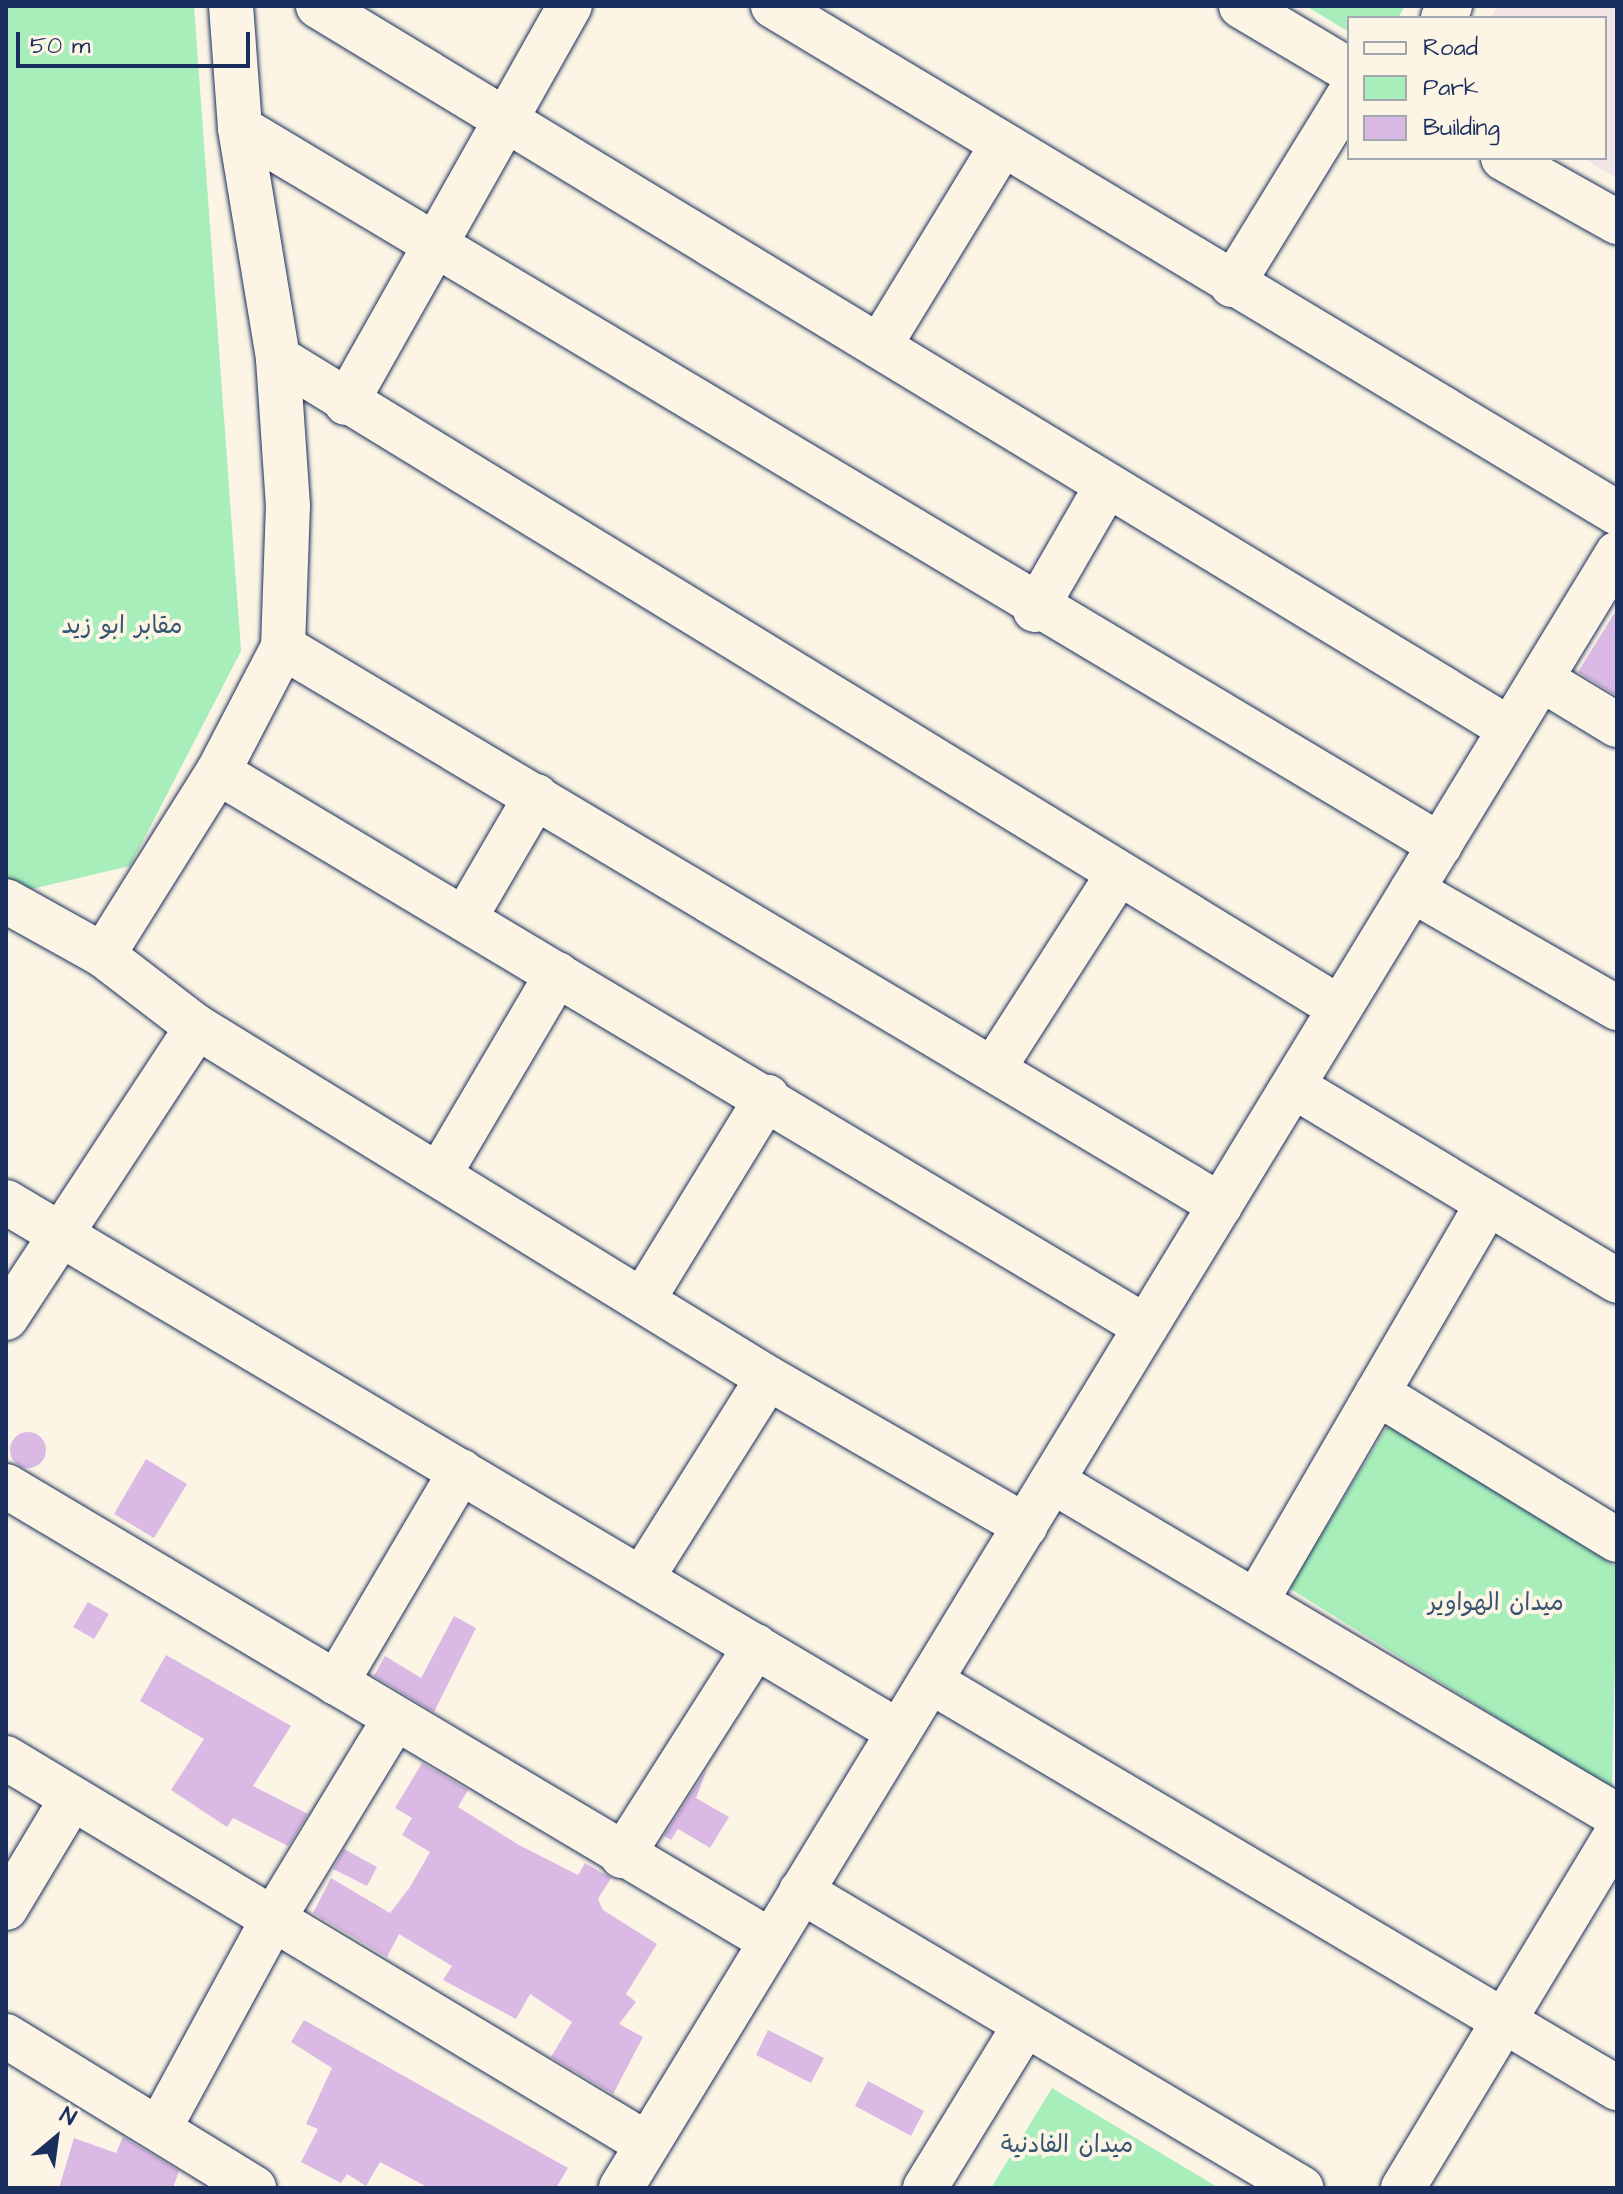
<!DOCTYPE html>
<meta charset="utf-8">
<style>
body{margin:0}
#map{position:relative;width:1623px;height:2194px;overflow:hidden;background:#fcf5e5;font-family:"Architects Daughter","Playpen Sans Arabic",sans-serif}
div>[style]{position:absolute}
.built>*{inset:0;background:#f2e3e5}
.green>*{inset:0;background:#a7eebb}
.building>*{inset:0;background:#dbb9e5}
.round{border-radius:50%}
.roads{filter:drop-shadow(0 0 2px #1b2f5e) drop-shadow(0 0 2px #1b2f5e)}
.minor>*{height:44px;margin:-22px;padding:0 22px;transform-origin:22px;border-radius:22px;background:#fcf5e5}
span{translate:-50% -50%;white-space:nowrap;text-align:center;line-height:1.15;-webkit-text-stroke:8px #fcf5e5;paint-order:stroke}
.park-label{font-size:24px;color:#375571}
.frame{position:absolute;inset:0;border:8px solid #1b2f5e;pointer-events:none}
.legend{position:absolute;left:1347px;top:16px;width:260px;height:144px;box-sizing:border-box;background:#fcf5e5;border:2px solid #a2a6af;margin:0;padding:10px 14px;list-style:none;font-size:24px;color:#1b2f5e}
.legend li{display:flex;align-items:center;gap:16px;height:40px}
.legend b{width:40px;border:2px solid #a2a6af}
.north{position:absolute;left:16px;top:2098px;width:80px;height:80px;-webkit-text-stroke:6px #fcf5e5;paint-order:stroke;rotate:29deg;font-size:22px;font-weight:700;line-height:32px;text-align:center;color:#1b2f5e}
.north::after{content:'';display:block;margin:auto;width:28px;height:36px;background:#1b2f5e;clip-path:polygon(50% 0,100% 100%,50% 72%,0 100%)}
.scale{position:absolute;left:16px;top:32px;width:234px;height:36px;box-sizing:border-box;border:4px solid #1b2f5e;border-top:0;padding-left:10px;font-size:24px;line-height:28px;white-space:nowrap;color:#1b2f5e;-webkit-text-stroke:6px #fcf5e5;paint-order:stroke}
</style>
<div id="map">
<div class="built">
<i style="clip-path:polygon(1498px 6px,1617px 6px,1617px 179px,1584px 158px,1605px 158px,1605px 18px,1490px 18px)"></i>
</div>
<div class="green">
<i style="clip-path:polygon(6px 6px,194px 6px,241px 651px,130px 866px,6px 895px)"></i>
<i style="clip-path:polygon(1306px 6px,1405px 6px,1398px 18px,1349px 18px,1349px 32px)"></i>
<i style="clip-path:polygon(1388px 1425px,1617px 1567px,1612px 1789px,1289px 1588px)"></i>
<i style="clip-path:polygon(1052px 2088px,1219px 2188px,991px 2188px)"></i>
</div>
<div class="building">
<i style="clip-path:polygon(1617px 609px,1617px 696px,1578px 672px)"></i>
<i class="round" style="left:10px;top:1432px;width:36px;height:36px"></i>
<i style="clip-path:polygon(146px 1459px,187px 1484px,154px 1538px,114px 1514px)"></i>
<i style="clip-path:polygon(88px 1602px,109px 1614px,94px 1639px,73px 1627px)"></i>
<i style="clip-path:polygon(454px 1616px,476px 1628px,434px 1712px,374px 1676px,385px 1656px,421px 1678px)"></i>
<i style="clip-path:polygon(166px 1655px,291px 1726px,253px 1786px,308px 1814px,288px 1846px,233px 1818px,227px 1827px,171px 1790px,204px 1739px,140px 1701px)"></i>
<i style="clip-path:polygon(422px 1763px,468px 1790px,458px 1807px,519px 1845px,578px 1875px,585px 1863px,611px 1878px,598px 1899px,603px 1910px,657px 1944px,626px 1994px,636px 2002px,619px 2024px,643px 2037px,613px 2094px,551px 2057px,572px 2022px,530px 1994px,516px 2019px,443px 1980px,452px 1966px,399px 1934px,387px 1957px,313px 1913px,331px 1878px,390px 1913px,410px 1887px,430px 1852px,402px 1835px,412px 1818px,395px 1808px)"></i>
<i style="clip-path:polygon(707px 1769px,696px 1798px,729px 1817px,710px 1848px,678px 1829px,671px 1840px,664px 1836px)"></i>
<i style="clip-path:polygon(344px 1849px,377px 1867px,367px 1886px,333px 1869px)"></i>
<i style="clip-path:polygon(304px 2020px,568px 2168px,556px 2188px,429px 2188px,380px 2162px,366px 2186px,347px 2174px,341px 2183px,301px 2162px,318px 2129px,306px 2124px,332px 2068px,291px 2042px)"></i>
<i style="clip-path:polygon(768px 2030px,824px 2058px,811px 2083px,756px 2055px)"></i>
<i style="clip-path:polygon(868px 2081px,924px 2111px,911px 2136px,855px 2106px)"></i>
<i style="clip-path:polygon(123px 2137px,179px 2171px,173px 2188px,59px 2188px,74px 2138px,116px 2153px)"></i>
</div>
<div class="roads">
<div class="minor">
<i style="left:318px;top:6px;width:1394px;rotate:31.24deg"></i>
<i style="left:773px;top:6px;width:985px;rotate:30.99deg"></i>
<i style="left:1241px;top:6px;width:126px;rotate:30.7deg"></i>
<i style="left:1443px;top:18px;width:14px;rotate:-60deg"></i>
<i style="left:240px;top:128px;width:1398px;rotate:30.86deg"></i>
<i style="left:1503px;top:158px;width:131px;rotate:29.3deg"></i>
<i style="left:1232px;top:285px;width:223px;rotate:-58.4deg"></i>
<i style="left:880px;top:345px;width:232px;rotate:-58.6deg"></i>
<i style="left:278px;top:358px;width:1245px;rotate:31.47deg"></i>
<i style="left:346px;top:403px;width:456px;rotate:-60.6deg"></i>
<i style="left:1035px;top:610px;width:142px;rotate:-60deg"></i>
<i style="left:283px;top:647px;width:1091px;rotate:30.77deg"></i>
<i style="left:1541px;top:679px;width:89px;rotate:31.2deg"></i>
<i style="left:218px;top:772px;width:1081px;rotate:30.88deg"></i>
<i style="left:1412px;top:890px;width:237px;rotate:29.9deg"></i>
<i style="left:6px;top:901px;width:111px;rotate:29.1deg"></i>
<i style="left:103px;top:955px;width:118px;rotate:37.5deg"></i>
<i style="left:197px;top:1027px;width:670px;rotate:31.58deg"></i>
<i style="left:768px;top:1378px;width:297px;rotate:29.9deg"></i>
<i style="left:466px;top:916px;width:139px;rotate:-59.7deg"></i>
<i style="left:103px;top:955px;width:216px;rotate:-57.9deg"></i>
<i style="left:218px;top:772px;width:141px;rotate:-62.5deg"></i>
<i style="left:283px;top:647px;width:141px;rotate:-88deg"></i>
<i style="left:288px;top:506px;width:148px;rotate:-93.9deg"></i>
<i style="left:278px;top:358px;width:233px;rotate:-99.4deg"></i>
<i style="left:240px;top:128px;width:122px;rotate:-94.2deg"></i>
<i style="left:993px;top:1069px;width:232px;rotate:-57.3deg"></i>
<i style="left:1293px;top:1086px;width:378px;rotate:31deg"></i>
<i style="left:440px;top:1173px;width:231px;rotate:-59.5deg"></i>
<i style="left:6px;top:1202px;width:1038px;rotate:30.69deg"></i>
<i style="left:644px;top:1298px;width:236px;rotate:-58.5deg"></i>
<i style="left:6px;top:1318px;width:348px;rotate:-56.7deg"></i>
<i style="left:1377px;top:1393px;width:281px;rotate:31.5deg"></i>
<i style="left:1052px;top:1481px;width:657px;rotate:30.66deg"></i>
<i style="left:6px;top:1486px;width:888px;rotate:30.75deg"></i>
<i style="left:642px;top:1578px;width:236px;rotate:-57.8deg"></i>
<i style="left:1258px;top:1598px;width:456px;rotate:-59.8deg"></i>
<i style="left:930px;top:1681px;width:799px;rotate:30.64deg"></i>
<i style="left:336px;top:1683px;width:246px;rotate:-59.5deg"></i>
<i style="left:6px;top:1758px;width:748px;rotate:31.06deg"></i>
<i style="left:622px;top:1856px;width:249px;rotate:-57.5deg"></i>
<i style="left:801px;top:1891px;width:582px;rotate:30.71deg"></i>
<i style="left:6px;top:1908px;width:128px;rotate:-59deg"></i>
<i style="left:6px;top:2036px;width:291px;rotate:31.5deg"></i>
<i style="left:159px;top:2129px;width:239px;rotate:-61.5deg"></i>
<i style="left:273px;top:1919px;width:235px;rotate:-58.7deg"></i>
<i style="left:621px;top:2188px;width:1914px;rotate:-58.64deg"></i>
<i style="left:925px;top:2188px;width:191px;rotate:-58.5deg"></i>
<i style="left:1403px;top:2188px;width:415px;rotate:-58.9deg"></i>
</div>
</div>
<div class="park-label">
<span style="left:122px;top:627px">مقابر ابو زيد</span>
<span style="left:1496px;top:1604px">ميدان الهواوير</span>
<span style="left:1067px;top:2146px">ميدان الفادنية</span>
</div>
<div class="frame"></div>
<ul class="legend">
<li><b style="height:10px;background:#fcf5e5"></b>Road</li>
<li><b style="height:22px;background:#a7eebb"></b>Park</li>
<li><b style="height:22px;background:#dbb9e5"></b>Building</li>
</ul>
<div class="north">N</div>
<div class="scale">50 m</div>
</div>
